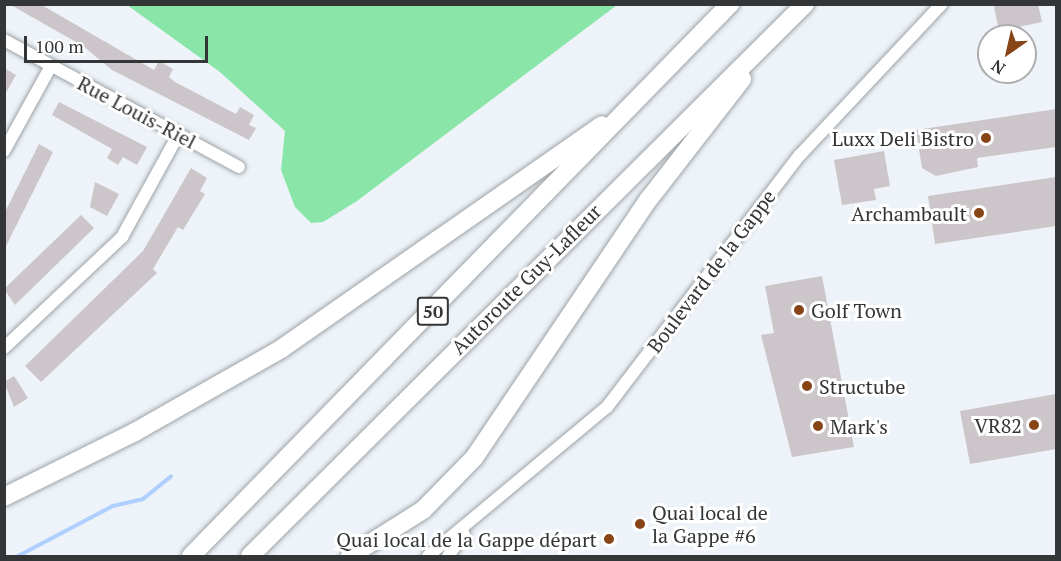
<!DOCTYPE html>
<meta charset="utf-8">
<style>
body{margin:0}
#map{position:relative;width:1061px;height:561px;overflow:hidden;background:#edf3f8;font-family:"PT Serif",serif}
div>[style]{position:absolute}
.green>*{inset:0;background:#89e5a8}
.stream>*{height:4px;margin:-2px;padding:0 2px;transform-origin:2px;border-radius:2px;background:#afcfff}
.building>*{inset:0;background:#ccc6ca}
.roads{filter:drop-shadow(0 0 2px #9da3a7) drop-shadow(0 0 2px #9da3a7)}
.minor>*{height:12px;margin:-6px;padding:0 6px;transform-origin:6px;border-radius:6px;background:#fff}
.highway>*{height:18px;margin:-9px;padding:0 9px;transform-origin:9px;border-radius:9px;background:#fff}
.dots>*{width:16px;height:16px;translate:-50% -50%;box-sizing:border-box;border:3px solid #fff;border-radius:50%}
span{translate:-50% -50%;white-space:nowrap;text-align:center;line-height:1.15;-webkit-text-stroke:6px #fff;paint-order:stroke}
.shield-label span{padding:2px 4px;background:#fff;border:2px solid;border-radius:4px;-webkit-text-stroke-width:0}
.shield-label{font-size:18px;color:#333537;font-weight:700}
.street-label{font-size:20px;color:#333537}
.poi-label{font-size:20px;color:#333537}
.right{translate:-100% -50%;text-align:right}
.left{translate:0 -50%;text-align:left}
.frame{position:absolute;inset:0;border:6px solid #333537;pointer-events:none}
.north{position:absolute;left:977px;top:24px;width:60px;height:60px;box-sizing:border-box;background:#fff;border:2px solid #adaeaf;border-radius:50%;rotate:214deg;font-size:16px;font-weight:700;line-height:24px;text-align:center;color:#333537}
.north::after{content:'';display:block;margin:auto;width:21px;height:27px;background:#874416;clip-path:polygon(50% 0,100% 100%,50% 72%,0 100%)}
.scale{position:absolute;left:24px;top:36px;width:184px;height:27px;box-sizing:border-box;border:3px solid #333537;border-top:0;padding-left:8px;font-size:18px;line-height:21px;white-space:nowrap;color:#333537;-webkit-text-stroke:4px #fff;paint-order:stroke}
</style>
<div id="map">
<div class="green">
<i style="clip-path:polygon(127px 5px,617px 5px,357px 201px,323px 222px,311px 223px,295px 207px,281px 170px,285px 131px,220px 72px)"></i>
</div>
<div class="stream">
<i style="left:18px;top:556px;width:107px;rotate:-27.8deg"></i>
<i style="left:113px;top:506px;width:31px;rotate:-13deg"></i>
<i style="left:143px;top:499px;width:36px;rotate:-39deg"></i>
</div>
<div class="building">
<i style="clip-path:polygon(9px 4px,40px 4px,154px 70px,159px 61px,173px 69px,169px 77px,175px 82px,236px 114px,240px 107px,254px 115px,249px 125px,256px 128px,249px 140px,112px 70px,83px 46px)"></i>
<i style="clip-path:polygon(999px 4px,1038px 4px,1042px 22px,999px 31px,994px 7px)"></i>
<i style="clip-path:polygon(4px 68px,16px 75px,4px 96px)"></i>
<i style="clip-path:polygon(59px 102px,147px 147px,137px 165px,123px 157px,118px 165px,107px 158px,112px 149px,52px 115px)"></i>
<i style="clip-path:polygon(1056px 109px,1056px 147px,977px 158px,978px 167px,936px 176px,922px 168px,916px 130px)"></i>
<i style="clip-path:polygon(39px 144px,53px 152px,4px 250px,4px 214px)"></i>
<i style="clip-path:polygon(884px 151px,890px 186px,874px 189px,876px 200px,842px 205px,834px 160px)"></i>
<i style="clip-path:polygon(191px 168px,207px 178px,200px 191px,205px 194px,183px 230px,178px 227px,153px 269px,157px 273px,41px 382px,25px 366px,143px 251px)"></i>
<i style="clip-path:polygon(1056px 177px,1056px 226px,935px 244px,928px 196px)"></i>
<i style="clip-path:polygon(95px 182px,119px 194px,107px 216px,90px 207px)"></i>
<i style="clip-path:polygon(81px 215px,94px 228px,15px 305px,4px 289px)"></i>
<i style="clip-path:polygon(822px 276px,854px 447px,792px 457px,761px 335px,774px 333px,765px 286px)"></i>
<i style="clip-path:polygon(14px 376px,28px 398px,14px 407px,4px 382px)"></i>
<i style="clip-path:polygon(1056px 394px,1056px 449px,970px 464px,960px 411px)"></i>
</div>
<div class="roads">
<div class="minor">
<i style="left:4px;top:40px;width:267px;rotate:28.4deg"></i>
<i style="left:4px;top:151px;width:97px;rotate:-61.1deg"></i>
<i style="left:4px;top:348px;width:162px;rotate:-43.2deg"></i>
<i style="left:122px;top:237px;width:116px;rotate:-61.2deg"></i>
<i style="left:428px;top:556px;width:233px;rotate:-39.8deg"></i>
<i style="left:607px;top:407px;width:317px;rotate:-52.6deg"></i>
<i style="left:800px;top:155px;width:207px;rotate:-46.8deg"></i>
<i style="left:448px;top:556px;width:27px;rotate:-54deg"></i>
</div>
<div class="highway">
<i style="left:4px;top:497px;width:146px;rotate:-26.4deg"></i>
<i style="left:135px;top:432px;width:168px;rotate:-29.6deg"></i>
<i style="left:281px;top:349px;width:391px;rotate:-34.9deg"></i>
<i style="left:191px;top:556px;width:772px;rotate:-45.68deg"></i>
<i style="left:250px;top:556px;width:783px;rotate:-44.84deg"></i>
<i style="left:350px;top:556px;width:86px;rotate:-32.2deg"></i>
<i style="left:423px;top:510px;width:73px;rotate:-45.6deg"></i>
<i style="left:474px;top:458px;width:313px;rotate:-56deg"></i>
<i style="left:649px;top:199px;width:152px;rotate:-52.2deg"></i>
</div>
</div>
<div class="dots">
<i style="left:986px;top:138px;background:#874416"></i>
<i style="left:979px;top:213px;background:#874416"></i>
<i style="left:799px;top:310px;background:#874416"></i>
<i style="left:807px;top:386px;background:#874416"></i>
<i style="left:1034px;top:425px;background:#874416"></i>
<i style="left:818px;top:426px;background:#874416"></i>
<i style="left:640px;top:524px;background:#874416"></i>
<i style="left:609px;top:539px;background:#874416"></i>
</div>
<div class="shield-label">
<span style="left:433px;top:311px">50</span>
</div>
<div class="street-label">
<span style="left:137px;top:112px;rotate:28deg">Rue Louis-Riel</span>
<span style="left:711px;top:271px;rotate:-53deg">Boulevard de la Gappe</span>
<span style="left:526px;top:279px;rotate:-45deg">Autoroute Guy-Lafleur</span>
</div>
<div class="poi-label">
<span class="right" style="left:974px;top:138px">Luxx Deli Bistro</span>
<span class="right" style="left:967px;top:213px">Archambault</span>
<span class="left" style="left:811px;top:310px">Golf Town</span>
<span class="left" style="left:819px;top:386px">Structube</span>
<span class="right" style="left:1022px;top:425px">VR82</span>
<span class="left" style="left:830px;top:426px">Mark's</span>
<span class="left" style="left:652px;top:524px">Quai local de<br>la Gappe #6</span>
<span class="right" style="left:597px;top:539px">Quai local de la Gappe départ</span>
</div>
<div class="frame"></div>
<div class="north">N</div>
<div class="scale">100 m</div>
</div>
